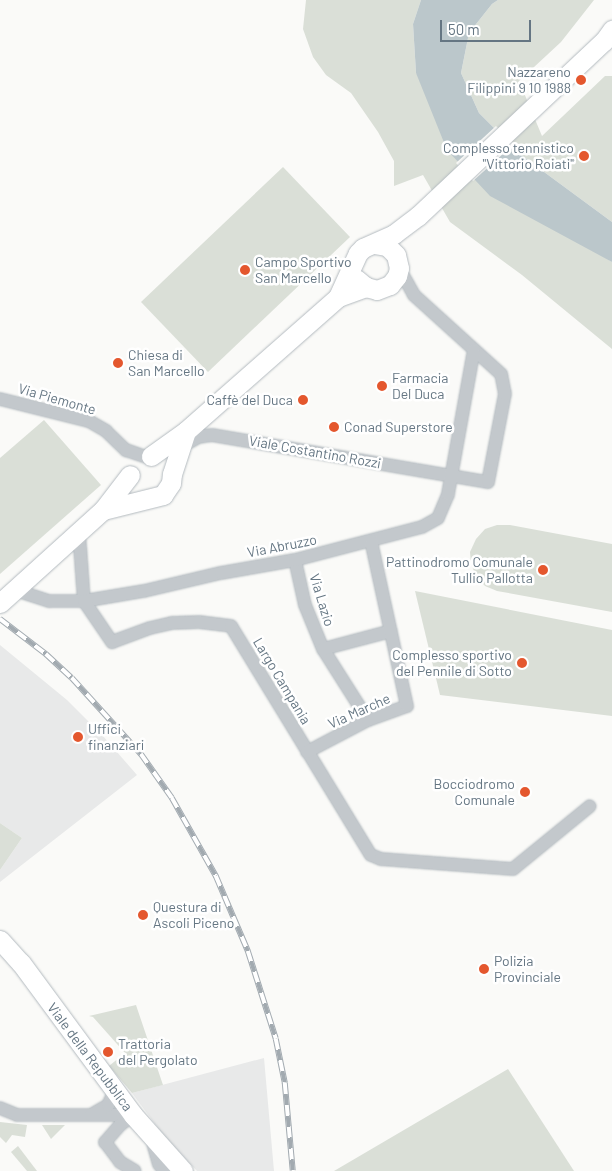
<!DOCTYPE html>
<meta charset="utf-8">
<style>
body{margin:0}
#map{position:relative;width:612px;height:1171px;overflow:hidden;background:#fafaf8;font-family:Barlow,sans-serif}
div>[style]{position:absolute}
.built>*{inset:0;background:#e8e9e9}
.green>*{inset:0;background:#dadfd7}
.water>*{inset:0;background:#bbc7cb}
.pier>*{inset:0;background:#fafaf8}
.roads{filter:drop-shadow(0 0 1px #b3babf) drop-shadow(0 0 1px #b3babf)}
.street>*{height:12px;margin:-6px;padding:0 6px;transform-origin:6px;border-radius:6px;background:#c3c8cc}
.secondary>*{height:19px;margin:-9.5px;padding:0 9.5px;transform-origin:9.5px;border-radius:9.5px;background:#fff}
.rail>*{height:5.5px;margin-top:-2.75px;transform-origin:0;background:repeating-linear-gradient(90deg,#fff 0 11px,#a2aab0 0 22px);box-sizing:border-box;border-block:1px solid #a2aab0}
.dots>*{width:14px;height:14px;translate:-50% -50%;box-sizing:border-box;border:2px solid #fff;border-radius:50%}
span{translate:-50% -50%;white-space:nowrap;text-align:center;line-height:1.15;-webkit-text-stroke:5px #fff;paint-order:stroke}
.poi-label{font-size:14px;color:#657683}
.right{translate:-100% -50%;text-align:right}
.left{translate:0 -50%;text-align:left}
.street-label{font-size:14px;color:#657683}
.scale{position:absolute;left:440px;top:20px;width:91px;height:22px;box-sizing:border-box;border:2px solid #657683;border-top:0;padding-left:6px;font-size:15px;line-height:18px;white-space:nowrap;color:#657683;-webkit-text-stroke:4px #fff;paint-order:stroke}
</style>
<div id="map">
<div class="built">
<i style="clip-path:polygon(0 645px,67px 700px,103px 736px,137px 775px,0 882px,0 870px,22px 838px,0 823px)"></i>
<i style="clip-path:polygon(264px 1058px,274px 1171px,197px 1171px,164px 1136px,132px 1093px)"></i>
</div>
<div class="green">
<i style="clip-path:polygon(306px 0,421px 0,413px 24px,416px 73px,589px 247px,612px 262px,612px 349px,522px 275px,450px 222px,423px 175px,394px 186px,394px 161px,378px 132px,351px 93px,326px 75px,313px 57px,303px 29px)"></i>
<i style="clip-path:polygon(498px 0,594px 0,561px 42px,519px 81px,542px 136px,605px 76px,612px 76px,612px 222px,521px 155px,479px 113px,461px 73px,469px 33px,492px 4px)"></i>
<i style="clip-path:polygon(283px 167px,350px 237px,208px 372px,141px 302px)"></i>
<i style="clip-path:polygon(44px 420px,101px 485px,0 574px,0 458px)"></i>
<i style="clip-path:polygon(497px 525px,510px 525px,612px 544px,612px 612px,497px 591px,485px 586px,476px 576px,471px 564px,470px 552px,476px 539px,485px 529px)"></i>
<i style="clip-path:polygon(415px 591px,612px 630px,612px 716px,440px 695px)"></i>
<i style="clip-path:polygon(0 823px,22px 838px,0 870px)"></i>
<i style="clip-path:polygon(136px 1005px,163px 1085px,132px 1093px,109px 1066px,125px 1053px,93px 1017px,89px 1016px)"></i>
<i style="clip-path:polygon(508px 1069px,574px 1171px,334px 1171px)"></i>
<i style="clip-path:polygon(0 1122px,27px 1125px,25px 1137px,12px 1135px,6px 1143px,0 1137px)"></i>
<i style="clip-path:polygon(42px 1125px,65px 1125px,51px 1139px)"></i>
<i style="clip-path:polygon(18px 1146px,37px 1171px,27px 1171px,11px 1152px)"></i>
</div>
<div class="water">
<i style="clip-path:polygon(421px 0,498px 0,492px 4px,469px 33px,461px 73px,479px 113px,521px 155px,612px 222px,612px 262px,490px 196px,447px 150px,416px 73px,413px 24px)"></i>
</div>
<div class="pier">
<i style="clip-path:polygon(496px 126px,514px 144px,473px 181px,456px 163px)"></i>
</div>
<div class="roads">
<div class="street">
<i style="left:0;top:399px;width:92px;rotate:13.9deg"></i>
<i style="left:89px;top:421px;width:20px;rotate:30deg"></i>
<i style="left:106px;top:431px;width:28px;rotate:44deg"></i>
<i style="left:126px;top:450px;width:21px;rotate:19deg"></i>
<i style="left:181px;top:447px;width:20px;rotate:-30deg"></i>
<i style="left:198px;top:437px;width:14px;rotate:-8deg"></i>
<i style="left:212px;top:435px;width:280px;rotate:9.7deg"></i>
<i style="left:488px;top:482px;width:90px;rotate:-79.1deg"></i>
<i style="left:505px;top:394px;width:20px;rotate:-101deg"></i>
<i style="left:501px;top:374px;width:118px;rotate:-137.8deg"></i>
<i style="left:414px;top:295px;width:31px;rotate:-119deg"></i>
<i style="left:79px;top:532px;width:69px;rotate:85.9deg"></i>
<i style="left:295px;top:560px;width:46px;rotate:77.5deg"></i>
<i style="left:305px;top:605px;width:48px;rotate:67.8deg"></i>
<i style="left:323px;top:649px;width:84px;rotate:57.6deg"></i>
<i style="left:15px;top:590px;width:36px;rotate:18deg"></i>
<i style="left:49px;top:601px;width:35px"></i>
<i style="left:84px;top:601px;width:61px;rotate:-9.5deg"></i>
<i style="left:144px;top:591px;width:79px;rotate:-13.2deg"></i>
<i style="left:221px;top:573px;width:75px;rotate:-10deg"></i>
<i style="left:295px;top:560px;width:131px;rotate:-14.6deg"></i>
<i style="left:422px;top:527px;width:18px;rotate:-29deg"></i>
<i style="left:438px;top:518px;width:26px;rotate:-67deg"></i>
<i style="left:448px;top:494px;width:146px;rotate:-79.8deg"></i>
<i style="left:84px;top:601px;width:50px;rotate:55.7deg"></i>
<i style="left:112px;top:642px;width:40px;rotate:-20.2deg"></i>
<i style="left:150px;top:628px;width:23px;rotate:-13deg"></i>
<i style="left:172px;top:623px;width:27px;rotate:-2deg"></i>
<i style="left:199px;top:622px;width:32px;rotate:7deg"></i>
<i style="left:231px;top:626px;width:268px;rotate:58.6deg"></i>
<i style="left:371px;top:855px;width:11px;rotate:22deg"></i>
<i style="left:381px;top:859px;width:132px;rotate:4.3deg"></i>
<i style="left:513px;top:869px;width:99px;rotate:-39.3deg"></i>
<i style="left:323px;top:649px;width:70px;rotate:-14.8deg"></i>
<i style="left:307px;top:752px;width:69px;rotate:-27.7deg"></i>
<i style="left:368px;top:720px;width:41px;rotate:-19.7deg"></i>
<i style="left:407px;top:706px;width:169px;rotate:-102.3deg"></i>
<i style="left:0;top:1108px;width:18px;rotate:22deg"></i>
<i style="left:17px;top:1115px;width:116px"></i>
<i style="left:91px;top:1115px;width:20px;rotate:-30deg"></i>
<i style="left:108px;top:1105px;width:17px;rotate:-65deg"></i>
<i style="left:133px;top:1115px;width:16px;rotate:142deg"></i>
<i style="left:120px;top:1125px;width:23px;rotate:131deg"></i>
<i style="left:105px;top:1142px;width:25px;rotate:53deg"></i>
<i style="left:120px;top:1162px;width:17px;rotate:31deg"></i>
<i style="left:152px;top:1140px;width:25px;rotate:74deg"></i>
<i style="left:159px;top:1164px;width:9px;rotate:54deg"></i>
</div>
<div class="secondary">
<i style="left:356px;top:279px;width:13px;rotate:39deg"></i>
<i style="left:366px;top:287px;width:11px;rotate:15deg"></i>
<i style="left:377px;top:290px;width:14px;rotate:-21deg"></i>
<i style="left:390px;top:285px;width:11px;rotate:-52deg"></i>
<i style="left:397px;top:276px;width:8px;rotate:-76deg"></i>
<i style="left:399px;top:268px;width:13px;rotate:-103deg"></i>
<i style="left:396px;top:255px;width:13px;rotate:-135deg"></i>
<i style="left:387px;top:246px;width:12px;rotate:-171deg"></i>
<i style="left:338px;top:297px;width:48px;rotate:-65.6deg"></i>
<i style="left:358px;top:253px;width:7px;rotate:-45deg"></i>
<i style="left:363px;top:248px;width:34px;rotate:-24deg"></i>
<i style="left:394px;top:234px;width:30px;rotate:-37deg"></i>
<i style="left:418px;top:216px;width:255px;rotate:-43.3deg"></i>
<i style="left:604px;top:41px;width:14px;rotate:-54deg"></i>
<i style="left:151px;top:456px;width:43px;rotate:-35.5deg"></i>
<i style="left:186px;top:431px;width:203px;rotate:-41.4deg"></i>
<i style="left:338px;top:297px;width:30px;rotate:-20deg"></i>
<i style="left:103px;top:510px;width:62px;rotate:-14deg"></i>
<i style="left:163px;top:495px;width:14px;rotate:-56deg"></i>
<i style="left:171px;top:483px;width:9px;rotate:-84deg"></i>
<i style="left:172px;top:474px;width:45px;rotate:-72deg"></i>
<i style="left:0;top:603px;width:139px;rotate:-42.1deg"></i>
<i style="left:103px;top:510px;width:44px;rotate:-52.4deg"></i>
<i style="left:0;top:940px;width:31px;rotate:48deg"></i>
<i style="left:21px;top:963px;width:189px;rotate:53.6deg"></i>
<i style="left:133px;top:1115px;width:75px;rotate:48.2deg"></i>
</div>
</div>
<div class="rail">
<i style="left:0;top:619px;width:58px;rotate:37.3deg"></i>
<i style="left:46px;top:654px;width:35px;rotate:43deg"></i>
<i style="left:72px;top:678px;width:103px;rotate:47.8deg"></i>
<i style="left:141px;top:754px;width:54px;rotate:54.8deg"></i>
<i style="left:172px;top:798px;width:90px;rotate:60.6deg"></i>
<i style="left:216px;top:876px;width:82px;rotate:66.9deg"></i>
<i style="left:248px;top:951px;width:92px;rotate:72.3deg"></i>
<i style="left:276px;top:1039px;width:45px;rotate:78.4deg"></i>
<i style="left:285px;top:1083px;width:88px;rotate:84.8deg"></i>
</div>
<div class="dots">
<i style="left:581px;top:80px;background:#e4572e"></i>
<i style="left:584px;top:156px;background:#e4572e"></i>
<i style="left:245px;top:270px;background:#e4572e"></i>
<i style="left:118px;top:363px;background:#e4572e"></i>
<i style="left:382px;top:386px;background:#e4572e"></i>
<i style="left:303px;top:400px;background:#e4572e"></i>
<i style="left:334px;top:427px;background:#e4572e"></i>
<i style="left:543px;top:570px;background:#e4572e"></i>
<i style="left:522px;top:663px;background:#e4572e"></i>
<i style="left:78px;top:737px;background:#e4572e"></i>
<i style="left:525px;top:792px;background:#e4572e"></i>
<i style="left:143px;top:915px;background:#e4572e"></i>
<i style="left:484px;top:969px;background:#e4572e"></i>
<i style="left:108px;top:1052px;background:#e4572e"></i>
</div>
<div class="poi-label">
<span class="right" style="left:571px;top:80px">Nazzareno<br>Filippini 9 10 1988</span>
<span class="right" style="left:574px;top:156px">Complesso tennistico<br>"Vittorio Roiati"</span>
<span class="left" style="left:255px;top:270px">Campo Sportivo<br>San Marcello</span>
<span class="left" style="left:128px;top:363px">Chiesa di<br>San Marcello</span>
<span class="left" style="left:392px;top:386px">Farmacia<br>Del Duca</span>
<span class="right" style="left:293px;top:400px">Caffè del Duca</span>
<span class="left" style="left:344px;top:427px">Conad Superstore</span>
<span class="right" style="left:533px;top:570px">Pattinodromo Comunale<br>Tullio Pallotta</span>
<span class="right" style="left:512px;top:663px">Complesso sportivo<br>del Pennile di Sotto</span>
<span class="left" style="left:88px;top:737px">Uffici<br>finanziari</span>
<span class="right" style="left:515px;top:792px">Bocciodromo<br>Comunale</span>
<span class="left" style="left:153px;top:915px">Questura di<br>Ascoli Piceno</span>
<span class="left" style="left:494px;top:969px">Polizia<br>Provinciale</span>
<span class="left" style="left:118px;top:1052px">Trattoria<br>del Pergolato</span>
</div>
<div class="street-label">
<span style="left:57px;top:399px;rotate:16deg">Via Piemonte</span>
<span style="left:315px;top:452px;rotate:10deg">Viale Costantino Rozzi</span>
<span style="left:282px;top:546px;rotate:-11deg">Via Abruzzo</span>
<span style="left:322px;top:600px;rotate:73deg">Via Lazio</span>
<span style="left:282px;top:681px;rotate:59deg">Largo Campania</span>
<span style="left:359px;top:711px;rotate:-24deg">Via Marche</span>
<span style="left:90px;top:1057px;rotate:53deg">Viale della Repubblica</span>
</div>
<div class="scale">50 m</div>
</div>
